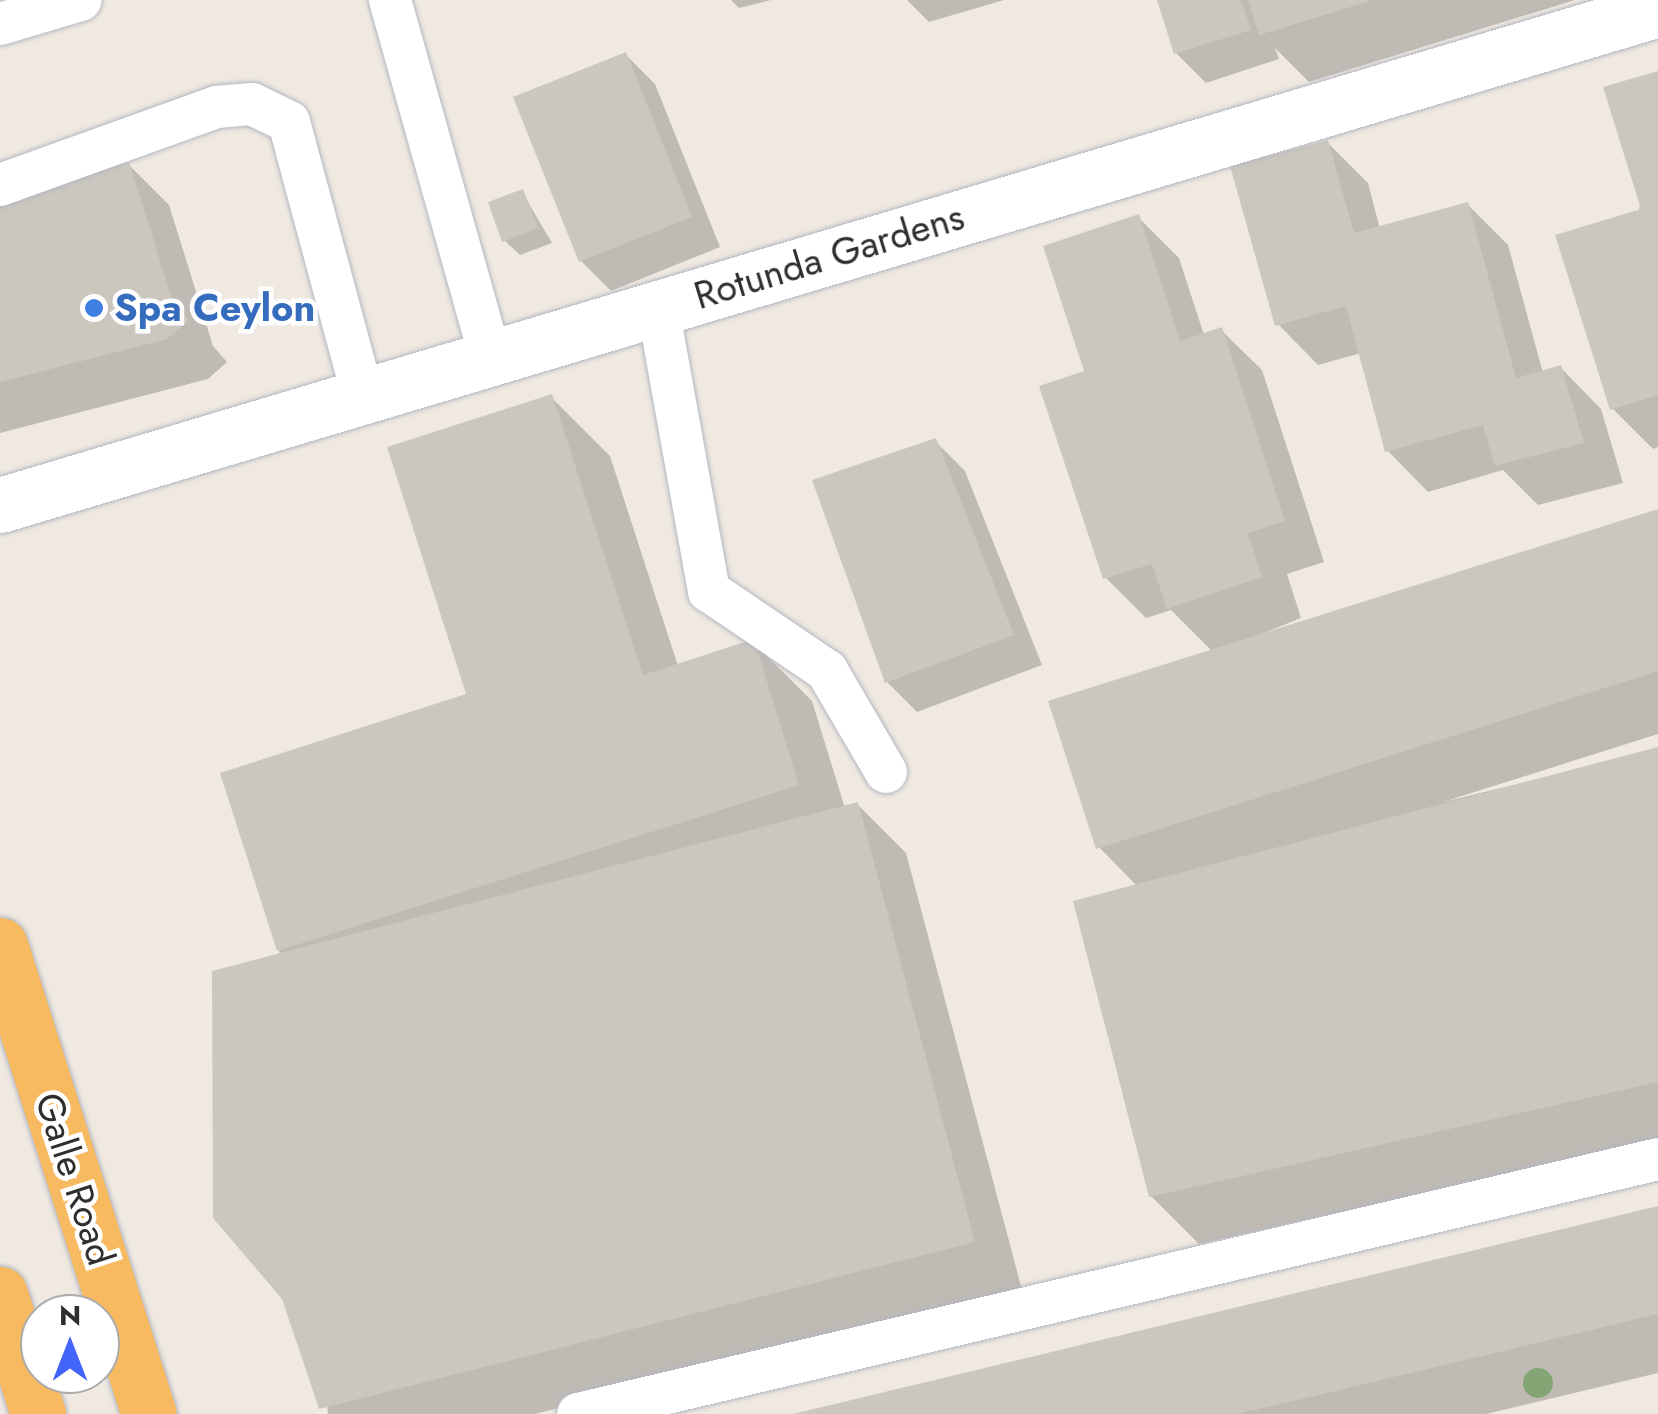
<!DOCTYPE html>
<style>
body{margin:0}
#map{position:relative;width:1658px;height:1414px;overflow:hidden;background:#efe9e1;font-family:Jost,sans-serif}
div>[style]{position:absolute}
.shadow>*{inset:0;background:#0003}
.building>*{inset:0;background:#cbc7bf}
.roads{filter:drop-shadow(0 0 2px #b4b7c1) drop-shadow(0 0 2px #b4b7c1)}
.service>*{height:42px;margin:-21px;padding:0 21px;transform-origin:21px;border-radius:21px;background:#fff}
.secondary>*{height:55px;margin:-27.5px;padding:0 27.5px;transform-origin:27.5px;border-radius:27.5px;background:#fff}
.trunk>*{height:55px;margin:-27.5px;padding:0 27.5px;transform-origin:27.5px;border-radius:27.5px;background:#f8ba60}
.trees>*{width:30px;height:30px;margin:-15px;border-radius:50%;background:#84a574}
.dots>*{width:28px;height:28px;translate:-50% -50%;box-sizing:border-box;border:5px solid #fff;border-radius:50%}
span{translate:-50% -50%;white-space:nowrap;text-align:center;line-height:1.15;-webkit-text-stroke:9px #fff;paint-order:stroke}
.street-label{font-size:38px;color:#2e2e2e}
.shop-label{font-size:38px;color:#366cbe;font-weight:700}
.left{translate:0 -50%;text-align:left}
.north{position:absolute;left:20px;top:1294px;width:100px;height:100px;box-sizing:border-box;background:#fff;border:2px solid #ababab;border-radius:50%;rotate:0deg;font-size:28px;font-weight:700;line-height:40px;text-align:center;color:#2e2e2e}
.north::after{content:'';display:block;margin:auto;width:35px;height:45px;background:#4264fb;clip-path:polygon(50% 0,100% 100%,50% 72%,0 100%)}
</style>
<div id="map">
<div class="shadow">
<i style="clip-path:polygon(731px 0,771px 0,739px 8px)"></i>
<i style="clip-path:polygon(907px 0,1004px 0,929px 22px)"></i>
<i style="clip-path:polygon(1159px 0,1575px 0,1309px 82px,1275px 48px,1279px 59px,1206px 83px,1176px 53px)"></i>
<i style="clip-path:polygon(625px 54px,655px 84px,720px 247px,611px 291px,581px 261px)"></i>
<i style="clip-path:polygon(1658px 73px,1658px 447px,1653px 449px,1612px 408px)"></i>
<i style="clip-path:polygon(1327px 142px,1368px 183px,1380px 229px,1467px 204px,1508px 245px,1543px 373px,1561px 368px,1601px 409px,1623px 483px,1538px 505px,1503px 470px,1428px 492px,1388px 451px,1361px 353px,1318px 365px,1278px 324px)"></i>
<i style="clip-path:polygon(129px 165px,169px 205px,213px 346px,227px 362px,208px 379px,0 433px,0 204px)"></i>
<i style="clip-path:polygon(522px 192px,552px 243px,520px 255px,504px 240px)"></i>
<i style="clip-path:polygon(1138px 217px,1179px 258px,1204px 335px,1221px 330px,1262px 370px,1324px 562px,1287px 574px,1301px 618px,1234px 645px,1658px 511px,1658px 734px,1443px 802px,1658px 750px,1658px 1141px,1199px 1244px,1151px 1196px,1138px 887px,1099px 847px,1213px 652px,1171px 610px,1146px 618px,1106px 578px,1087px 373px)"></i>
<i style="clip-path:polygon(551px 397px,610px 456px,678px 666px,753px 642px,812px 701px,845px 808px,858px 805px,906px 853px,1022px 1290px,535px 1414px,328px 1414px,279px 949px,470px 696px)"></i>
<i style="clip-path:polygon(935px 441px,965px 471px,1042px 665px,917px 712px,887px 682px)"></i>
<i style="clip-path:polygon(1658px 1208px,1658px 1373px,1486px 1414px,797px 1414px)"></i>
</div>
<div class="building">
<i style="clip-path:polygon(1157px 0,1241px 0,1251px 30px,1174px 54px)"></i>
<i style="clip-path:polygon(1248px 0,1370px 0,1370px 1px,1259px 35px)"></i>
<i style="clip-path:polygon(626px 52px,692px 217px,579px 262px,513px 97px)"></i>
<i style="clip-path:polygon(1658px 71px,1658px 395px,1610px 410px,1555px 235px,1641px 209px,1603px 87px)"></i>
<i style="clip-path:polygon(1328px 140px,1354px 233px,1468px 202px,1516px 378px,1561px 365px,1584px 443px,1495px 466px,1483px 425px,1385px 452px,1346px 306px,1275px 326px,1230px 166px)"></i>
<i style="clip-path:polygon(129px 162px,173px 302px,189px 320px,167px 339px,0 382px,0 201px)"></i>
<i style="clip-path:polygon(523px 189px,538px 228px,502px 242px,488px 202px)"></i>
<i style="clip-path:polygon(1139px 214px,1180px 341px,1222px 327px,1285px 521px,1248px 533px,1262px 577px,1167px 609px,1152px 564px,1103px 579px,1039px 386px,1084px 371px,1043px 246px)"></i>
<i style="clip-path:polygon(552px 394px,643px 675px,754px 639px,799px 785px,277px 951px,220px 773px,466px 694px,387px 447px)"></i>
<i style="clip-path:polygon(936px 438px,1014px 635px,885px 683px,812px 480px)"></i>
<i style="clip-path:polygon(1658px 509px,1658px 671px,1096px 849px,1048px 701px)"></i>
<i style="clip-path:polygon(1658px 747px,1658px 1082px,1149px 1197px,1073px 901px)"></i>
<i style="clip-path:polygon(858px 802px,975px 1242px,319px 1409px,282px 1299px,213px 1218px,212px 971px)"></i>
<i style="clip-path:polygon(1658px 1206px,1658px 1314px,1238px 1414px,793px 1414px)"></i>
</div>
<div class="roads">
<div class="service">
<i style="left:390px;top:0;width:373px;rotate:74.3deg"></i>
<i style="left:0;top:24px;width:84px;rotate:-16.5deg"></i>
<i style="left:0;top:185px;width:231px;rotate:-19.8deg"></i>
<i style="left:217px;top:107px;width:35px;rotate:-5deg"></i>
<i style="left:252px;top:104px;width:41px;rotate:25.9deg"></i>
<i style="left:289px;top:122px;width:284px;rotate:74.9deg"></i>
<i style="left:658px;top:308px;width:288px;rotate:79.8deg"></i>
<i style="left:709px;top:591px;width:143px;rotate:34.1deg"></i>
<i style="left:827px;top:671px;width:117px;rotate:59.7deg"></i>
<i style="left:578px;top:1414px;width:1110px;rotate:-13.28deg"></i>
</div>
<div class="secondary">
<i style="left:0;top:505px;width:1731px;rotate:-16.65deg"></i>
</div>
<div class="trunk">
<i style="left:0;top:945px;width:492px;rotate:72.4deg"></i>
<i style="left:0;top:1294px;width:126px;rotate:72.4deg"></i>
</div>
</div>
<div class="trees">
<i style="left:1538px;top:1383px"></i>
</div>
<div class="dots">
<i style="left:94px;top:308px;background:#3f7fe0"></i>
</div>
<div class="street-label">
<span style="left:829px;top:256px;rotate:-17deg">Rotunda Gardens</span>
<span style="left:75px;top:1179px;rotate:72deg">Galle Road</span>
</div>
<div class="shop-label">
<span class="left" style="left:114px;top:308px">Spa Ceylon</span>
</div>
<div class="north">N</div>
</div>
